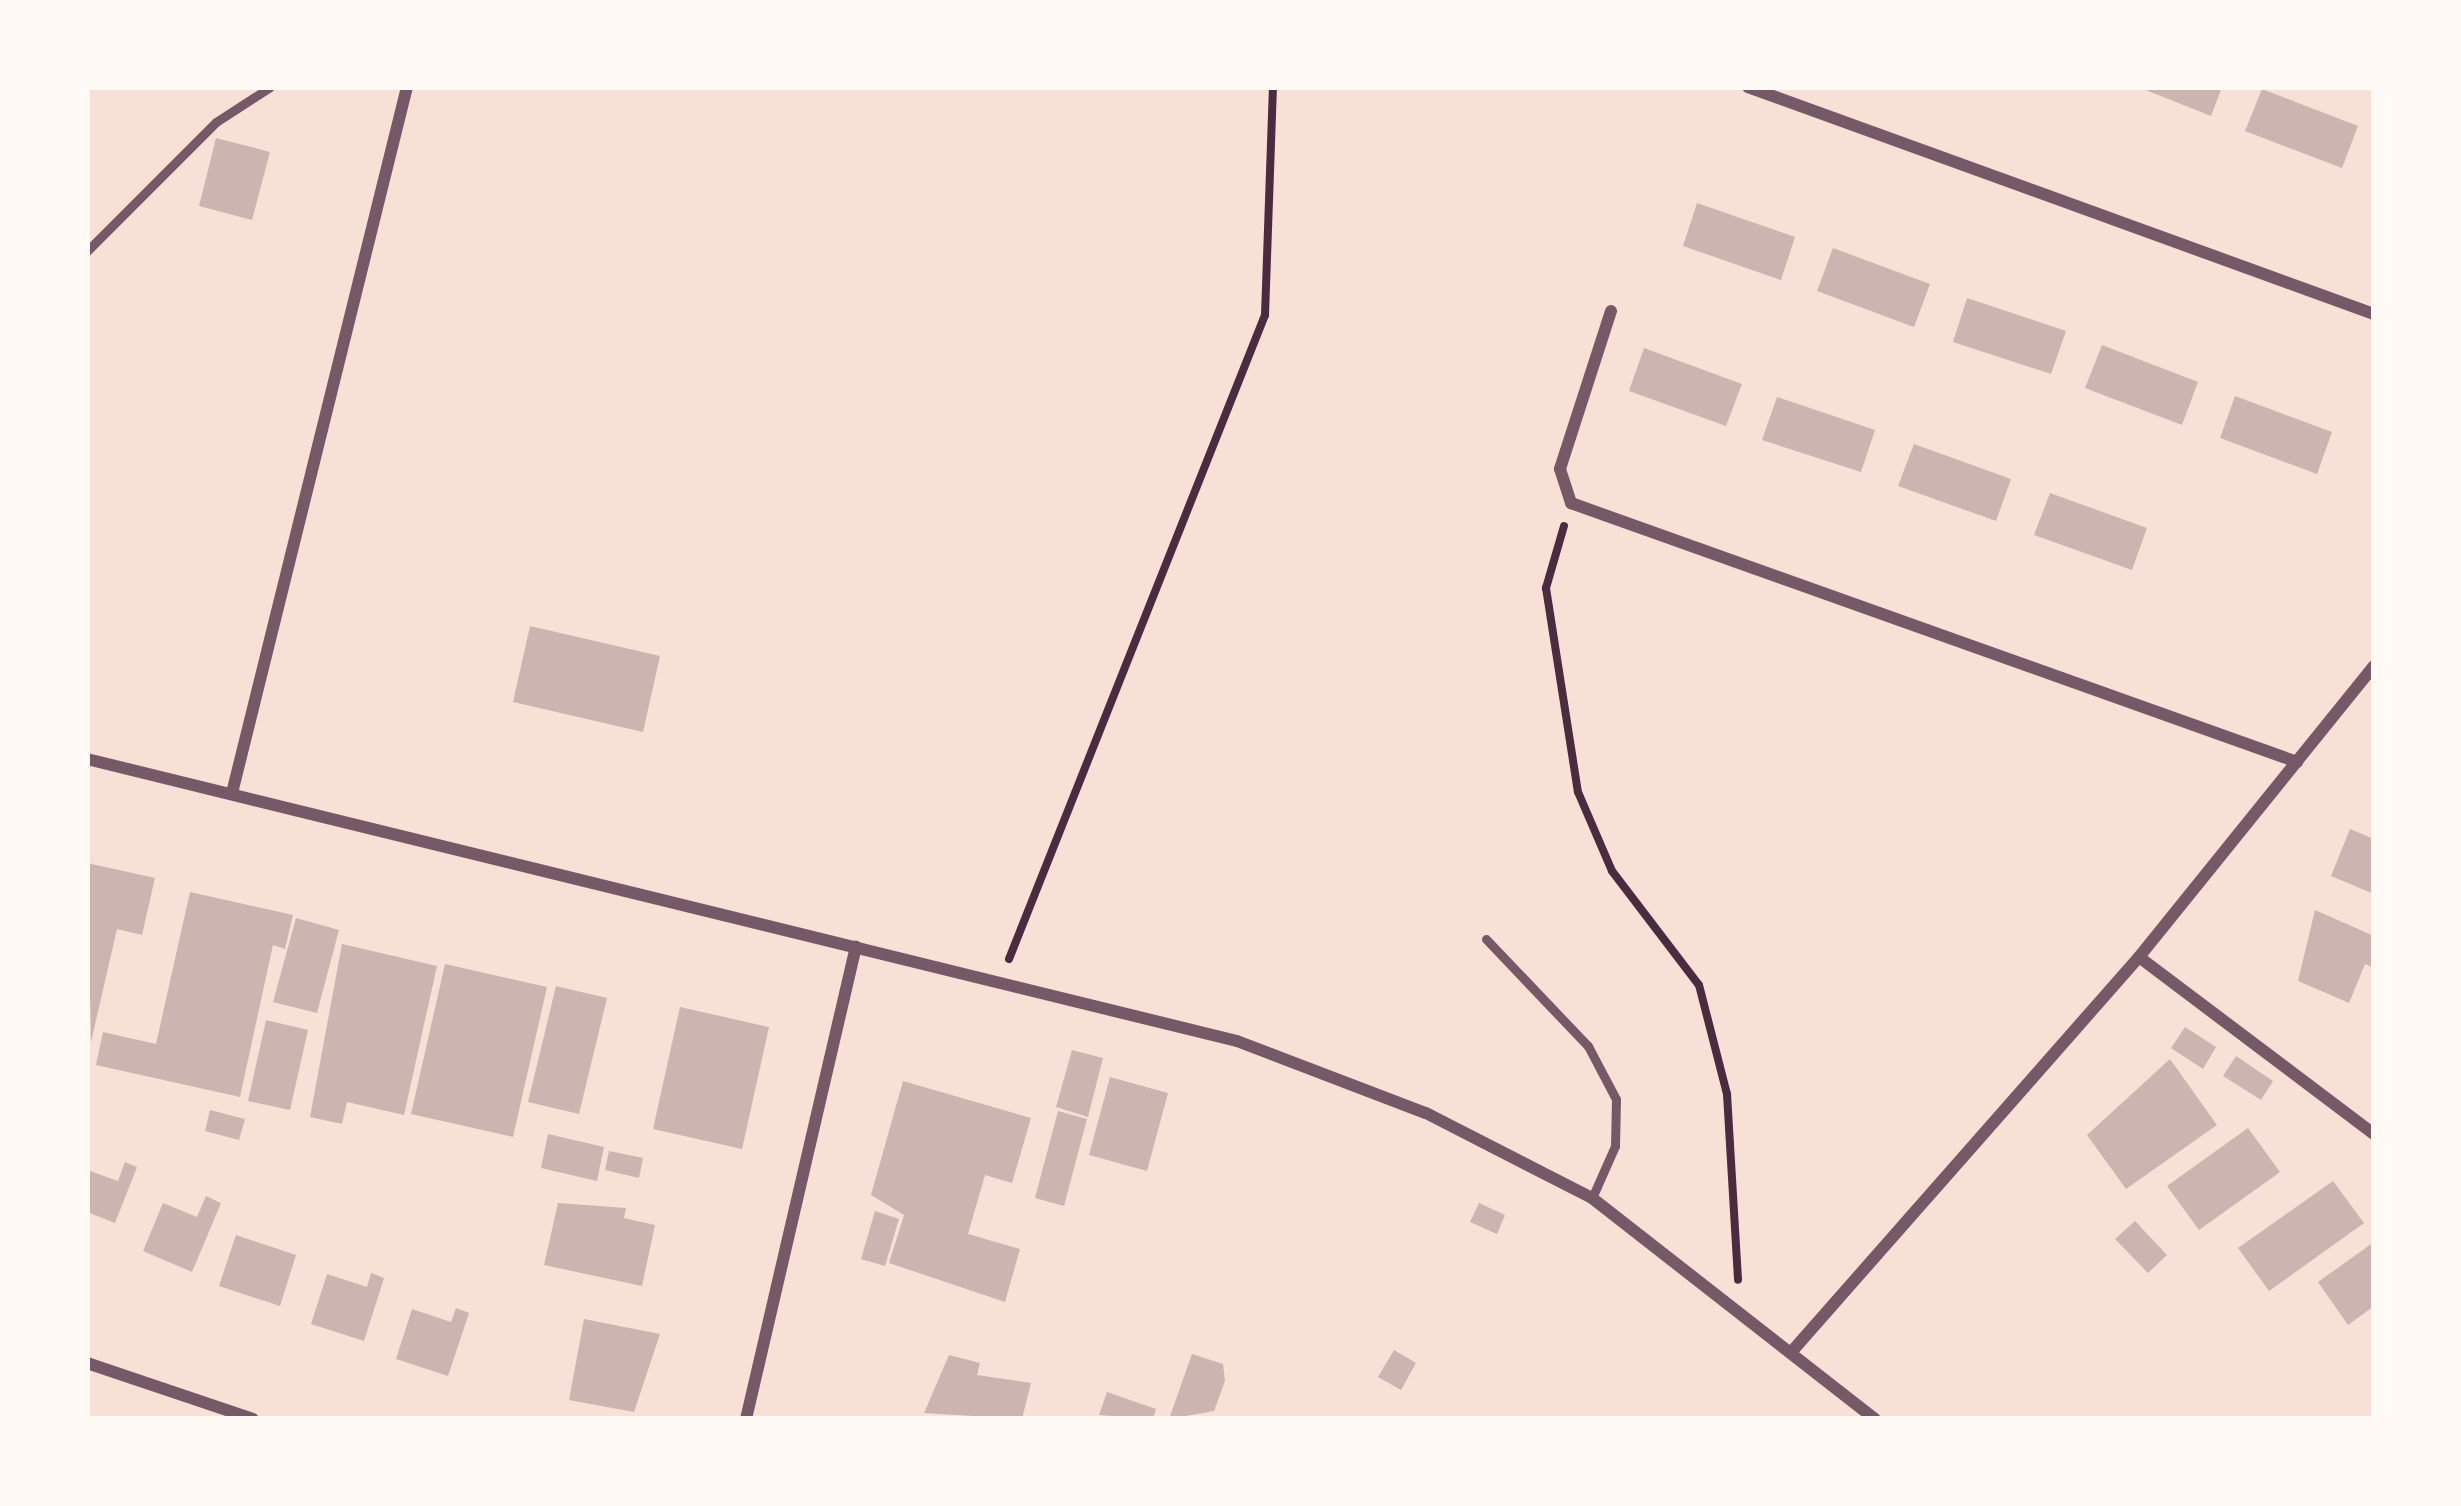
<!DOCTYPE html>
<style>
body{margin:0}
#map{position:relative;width:2461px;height:1506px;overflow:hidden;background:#f7e1d7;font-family:"Alegreya Sans",sans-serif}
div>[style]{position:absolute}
.building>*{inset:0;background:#ccb4b1}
.path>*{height:8px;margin:-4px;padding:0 4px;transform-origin:4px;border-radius:4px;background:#4a2c40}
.service>*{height:9px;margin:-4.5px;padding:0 4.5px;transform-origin:4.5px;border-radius:4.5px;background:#755966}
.minor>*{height:12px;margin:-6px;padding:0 6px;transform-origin:6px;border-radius:6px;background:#755966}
span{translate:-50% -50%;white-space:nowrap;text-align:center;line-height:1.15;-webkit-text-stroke:10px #fffaf5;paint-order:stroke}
.frame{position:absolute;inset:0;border:90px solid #fffaf5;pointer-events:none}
</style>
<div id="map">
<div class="building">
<i style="clip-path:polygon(2138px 87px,2222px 87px,2211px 116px)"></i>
<i style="clip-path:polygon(2262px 89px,2358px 126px,2342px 168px,2245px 131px)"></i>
<i style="clip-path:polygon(216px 138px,270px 152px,252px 220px,199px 206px)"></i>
<i style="clip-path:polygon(1697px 203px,1795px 237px,1781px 280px,1683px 246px)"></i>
<i style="clip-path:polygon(1833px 248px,1930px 284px,1914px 327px,1817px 291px)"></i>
<i style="clip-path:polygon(1967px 298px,2066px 331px,2051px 374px,1953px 342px)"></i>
<i style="clip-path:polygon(2102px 345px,2198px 382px,2182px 425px,2085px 388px)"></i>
<i style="clip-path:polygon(1644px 348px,1742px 384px,1726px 426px,1629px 391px)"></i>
<i style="clip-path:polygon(2235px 396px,2332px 432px,2317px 474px,2220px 438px)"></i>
<i style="clip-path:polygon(1777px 397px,1875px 430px,1861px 472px,1762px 440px)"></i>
<i style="clip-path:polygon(1914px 444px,2011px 479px,1996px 521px,1898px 486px)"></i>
<i style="clip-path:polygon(2050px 493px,2147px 528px,2132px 570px,2034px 535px)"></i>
<i style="clip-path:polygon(530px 626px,660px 656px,643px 732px,513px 702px)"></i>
<i style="clip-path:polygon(2350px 829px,2374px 839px,2374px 894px,2331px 876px)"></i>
<i style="clip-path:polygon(87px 863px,155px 878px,142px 935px,117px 929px,91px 1042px)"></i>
<i style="clip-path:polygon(190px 892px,293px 915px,285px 949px,273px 945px,240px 1097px,96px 1065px,103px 1032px,156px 1044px)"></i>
<i style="clip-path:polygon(2315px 910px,2374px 936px,2374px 968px,2365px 964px,2349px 1003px,2298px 981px)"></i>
<i style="clip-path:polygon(296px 918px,339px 930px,317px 1013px,273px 1002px)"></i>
<i style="clip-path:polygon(342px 944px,437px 966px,404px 1115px,347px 1102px,342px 1124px,310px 1117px)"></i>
<i style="clip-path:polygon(445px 964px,547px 987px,513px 1137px,411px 1114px)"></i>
<i style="clip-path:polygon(556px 986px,607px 998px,579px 1114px,528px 1102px)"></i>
<i style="clip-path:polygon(680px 1007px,769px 1027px,742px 1149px,653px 1129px)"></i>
<i style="clip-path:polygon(266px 1020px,308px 1030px,290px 1110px,248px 1101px)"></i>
<i style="clip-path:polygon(2185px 1027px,2216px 1047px,2203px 1069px,2171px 1048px)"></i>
<i style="clip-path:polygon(1072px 1050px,1103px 1058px,1088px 1117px,1056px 1107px)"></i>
<i style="clip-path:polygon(2236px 1056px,2273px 1081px,2261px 1100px,2223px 1076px)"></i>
<i style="clip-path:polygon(2170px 1059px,2217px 1125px,2126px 1189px,2087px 1135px)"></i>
<i style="clip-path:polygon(1110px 1077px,1168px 1093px,1147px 1171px,1089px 1155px)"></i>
<i style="clip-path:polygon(903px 1081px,1031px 1118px,1012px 1183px,985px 1175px,968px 1234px,1020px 1249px,1005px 1302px,889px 1263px,904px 1215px,871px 1195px)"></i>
<i style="clip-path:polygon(210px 1110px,245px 1119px,239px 1140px,205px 1131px)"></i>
<i style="clip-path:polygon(1058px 1111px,1087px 1119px,1064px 1206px,1035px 1198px)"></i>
<i style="clip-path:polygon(2248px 1128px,2280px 1172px,2199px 1230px,2167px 1186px)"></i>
<i style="clip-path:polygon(548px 1134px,604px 1147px,597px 1181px,541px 1168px)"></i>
<i style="clip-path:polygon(609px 1151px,643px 1158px,639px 1178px,605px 1170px)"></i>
<i style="clip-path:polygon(125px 1162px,137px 1167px,115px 1223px,87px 1212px,87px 1170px,118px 1181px)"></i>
<i style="clip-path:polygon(2333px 1181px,2364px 1223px,2269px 1291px,2238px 1248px)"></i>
<i style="clip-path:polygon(206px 1196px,221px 1203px,192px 1272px,143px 1251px,163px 1203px,197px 1217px)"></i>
<i style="clip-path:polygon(558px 1203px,626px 1208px,624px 1218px,655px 1225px,642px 1286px,544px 1265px)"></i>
<i style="clip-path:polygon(1479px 1203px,1505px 1215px,1497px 1234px,1470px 1222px)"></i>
<i style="clip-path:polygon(875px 1211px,899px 1219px,885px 1266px,861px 1259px)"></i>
<i style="clip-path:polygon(2135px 1221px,2167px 1255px,2148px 1273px,2115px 1239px)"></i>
<i style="clip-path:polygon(236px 1235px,296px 1255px,280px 1306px,219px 1286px)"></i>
<i style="clip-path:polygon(2374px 1242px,2374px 1306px,2348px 1325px,2318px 1282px)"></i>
<i style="clip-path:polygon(371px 1273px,384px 1278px,364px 1341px,311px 1324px,327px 1274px,367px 1287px)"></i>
<i style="clip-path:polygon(456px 1308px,469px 1313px,448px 1376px,396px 1359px,412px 1309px,451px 1322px)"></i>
<i style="clip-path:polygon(584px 1319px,660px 1334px,634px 1412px,569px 1400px)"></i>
<i style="clip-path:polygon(1394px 1350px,1416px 1363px,1401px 1390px,1378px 1377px)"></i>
<i style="clip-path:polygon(1192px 1354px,1223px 1364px,1225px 1381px,1214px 1411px,1169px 1419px)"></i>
<i style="clip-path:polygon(949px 1355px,980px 1363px,977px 1375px,1031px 1383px,1022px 1419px,924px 1413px)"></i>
<i style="clip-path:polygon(1107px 1392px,1156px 1409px,1153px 1419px,1099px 1415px)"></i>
</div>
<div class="path">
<i style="left:1564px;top:526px;width:65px;rotate:106.2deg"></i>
<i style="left:1546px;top:588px;width:206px;rotate:81.1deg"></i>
<i style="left:1578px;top:792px;width:86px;rotate:66.7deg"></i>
<i style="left:1612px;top:871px;width:143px;rotate:52.7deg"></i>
<i style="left:1699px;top:985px;width:113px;rotate:75.6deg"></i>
<i style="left:1727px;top:1094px;width:186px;rotate:86.6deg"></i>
<i style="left:1009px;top:959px;width:693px;rotate:-68.32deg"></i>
<i style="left:1265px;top:315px;width:228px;rotate:-88deg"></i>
</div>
<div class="service">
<i style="left:87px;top:251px;width:182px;rotate:-45deg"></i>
<i style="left:216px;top:122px;width:64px;rotate:-32.9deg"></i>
<i style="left:1486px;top:939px;width:148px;rotate:46.4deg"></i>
<i style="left:1588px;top:1046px;width:60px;rotate:62.2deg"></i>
<i style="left:1616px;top:1099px;width:47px;rotate:91.2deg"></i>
<i style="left:1615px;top:1146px;width:57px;rotate:113.9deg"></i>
</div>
<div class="minor">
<i style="left:1748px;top:87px;width:666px;rotate:19.93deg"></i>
<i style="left:1611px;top:311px;width:166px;rotate:107.9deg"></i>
<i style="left:1560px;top:469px;width:36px;rotate:72deg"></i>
<i style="left:1571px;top:503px;width:771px;rotate:19.63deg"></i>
<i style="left:87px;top:759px;width:1184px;rotate:13.78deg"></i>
<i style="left:1237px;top:1041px;width:202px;rotate:20.9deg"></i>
<i style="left:1426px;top:1113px;width:186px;rotate:27.1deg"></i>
<i style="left:1592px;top:1198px;width:359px;rotate:38deg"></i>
<i style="left:232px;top:793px;width:727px;rotate:-76.08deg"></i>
<i style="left:2139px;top:957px;width:294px;rotate:37deg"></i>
<i style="left:1794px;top:1349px;width:522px;rotate:-48.65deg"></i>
<i style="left:2139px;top:957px;width:374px;rotate:-51.1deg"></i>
<i style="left:87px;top:1363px;width:175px;rotate:18.6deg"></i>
<i style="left:746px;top:1419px;width:485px;rotate:-76.9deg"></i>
</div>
<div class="frame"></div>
</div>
